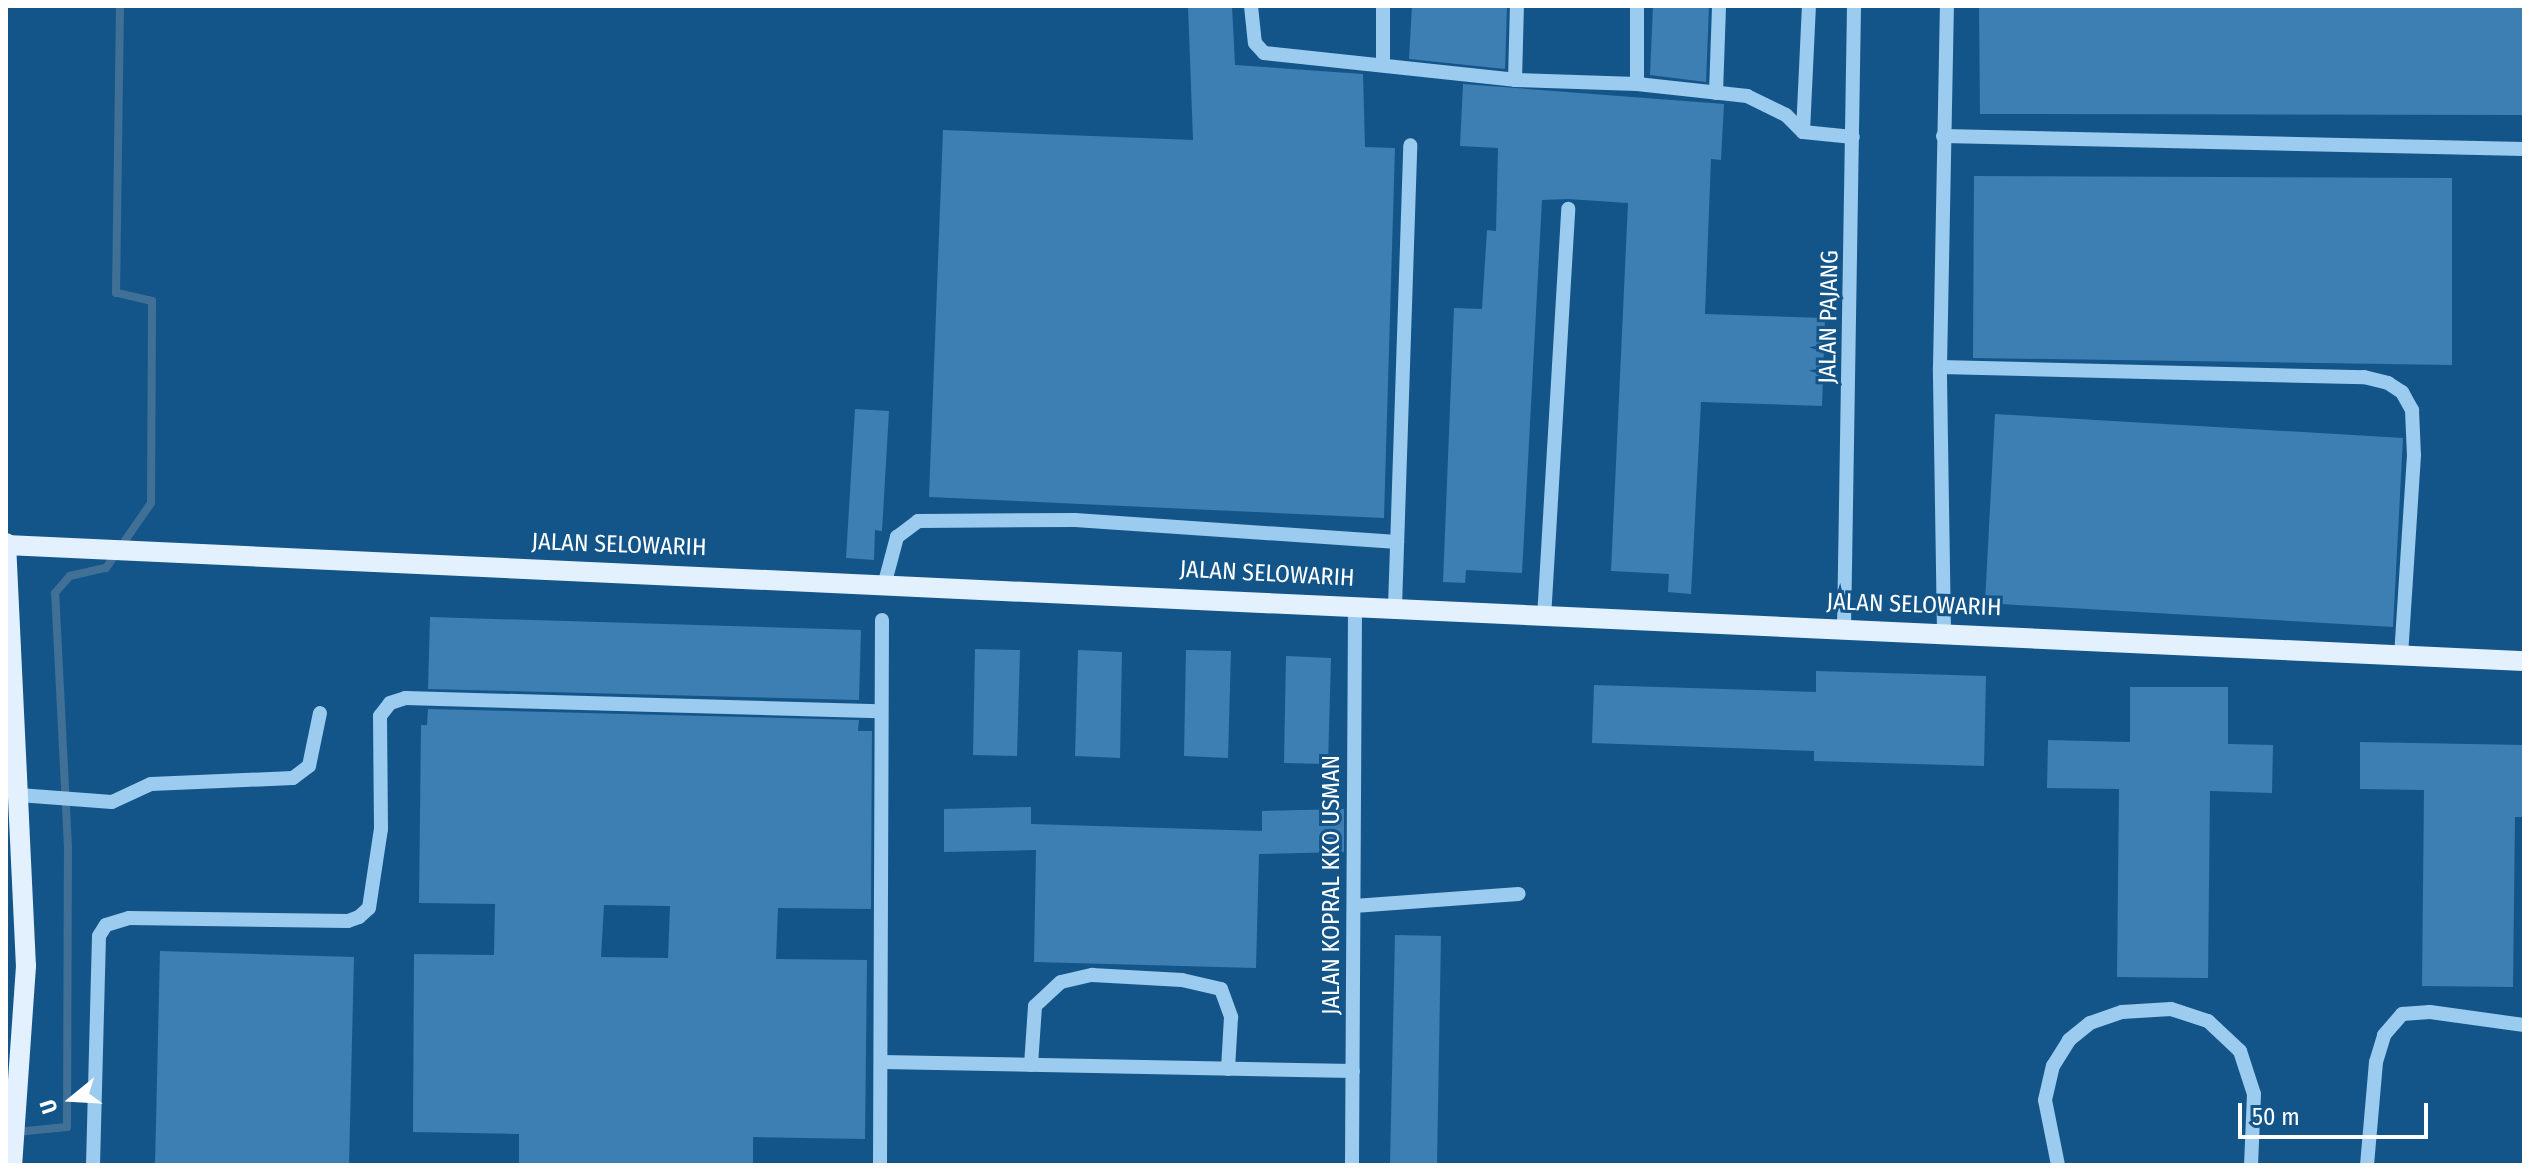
<!DOCTYPE html>
<style>
body{margin:0}
#map{position:relative;width:2530px;height:1171px;overflow:hidden;background:#145589;font-family:"Fira Sans Condensed",sans-serif}
div>[style]{position:absolute}
.stream>*{height:8px;margin:-4px;padding:0 4px;transform-origin:4px;border-radius:4px;background:#417097}
.building>*{inset:0;background:#3d7fb2}
.minor>*{height:14px;margin:-7px;padding:0 7px;transform-origin:7px;border-radius:7px;background:#9bcbef}
.major>*{height:20px;margin:-10px;padding:0 10px;transform-origin:10px;border-radius:10px;background:#e3f1ff}
span{translate:-50% -50%;white-space:nowrap;text-align:center;line-height:1.15;-webkit-text-stroke:6px #145589;paint-order:stroke}
.street-label{font-size:24px;color:#fff}
.frame{position:absolute;inset:0;border:8px solid #fff;pointer-events:none}
.north{position:absolute;left:32px;top:1059px;width:80px;height:80px;-webkit-text-stroke:6px #145589;paint-order:stroke;rotate:252deg;font-size:22px;font-weight:700;line-height:32px;text-align:center;color:#fff}
.north::after{content:'';display:block;margin:auto;width:28px;height:36px;background:#fff;clip-path:polygon(50% 0,100% 100%,50% 72%,0 100%)}
.scale{position:absolute;left:2238px;top:1103px;width:190px;height:36px;box-sizing:border-box;border:4px solid #fff;border-top:0;padding-left:10px;font-size:24px;line-height:28px;white-space:nowrap;color:#fff;-webkit-text-stroke:6px #145589;paint-order:stroke}
</style>
<div id="map">
<div class="stream">
<i style="left:16px;top:1132px;width:51px;rotate:-5.6deg"></i>
<i style="left:67px;top:1127px;width:280px;rotate:-89.8deg"></i>
<i style="left:68px;top:847px;width:254px;rotate:-92.9deg"></i>
<i style="left:55px;top:593px;width:23px;rotate:-49deg"></i>
<i style="left:70px;top:576px;width:37px;rotate:-13deg"></i>
<i style="left:106px;top:568px;width:79px;rotate:-55.3deg"></i>
<i style="left:151px;top:503px;width:202px;rotate:-89.7deg"></i>
<i style="left:152px;top:301px;width:37px;rotate:-167deg"></i>
<i style="left:116px;top:293px;width:287px;rotate:-89.2deg"></i>
</div>
<div class="building">
<i style="clip-path:polygon(1188px 6px,1232px 6px,1235px 65px,1363px 74px,1365px 147px,1395px 148px,1384px 518px,929px 497px,943px 130px,1193px 140px)"></i>
<i style="clip-path:polygon(1412px 6px,1507px 6px,1505px 69px,1409px 59px)"></i>
<i style="clip-path:polygon(1653px 6px,1709px 6px,1706px 82px,1650px 75px)"></i>
<i style="clip-path:polygon(1979px 6px,2524px 6px,2524px 115px,1980px 114px)"></i>
<i style="clip-path:polygon(1463px 84px,1724px 104px,1721px 160px,1711px 159px,1705px 314px,1825px 318px,1822px 406px,1701px 402px,1691px 594px,1668px 592px,1669px 574px,1611px 571px,1628px 203px,1568px 199px,1542px 200px,1522px 573px,1466px 570px,1465px 583px,1443px 582px,1454px 308px,1482px 309px,1487px 230px,1496px 231px,1498px 148px,1460px 146px)"></i>
<i style="clip-path:polygon(1974px 176px,2452px 178px,2452px 365px,1973px 358px)"></i>
<i style="clip-path:polygon(855px 409px,889px 411px,882px 531px,875px 530px,874px 560px,846px 558px)"></i>
<i style="clip-path:polygon(1995px 414px,2403px 438px,2393px 627px,1985px 603px)"></i>
<i style="clip-path:polygon(430px 617px,861px 630px,859px 700px,428px 689px)"></i>
<i style="clip-path:polygon(975px 649px,1020px 650px,1017px 756px,973px 755px)"></i>
<i style="clip-path:polygon(1078px 650px,1122px 652px,1120px 758px,1075px 756px)"></i>
<i style="clip-path:polygon(1186px 650px,1231px 651px,1228px 758px,1184px 756px)"></i>
<i style="clip-path:polygon(1286px 656px,1331px 658px,1328px 764px,1284px 763px)"></i>
<i style="clip-path:polygon(1816px 671px,1986px 676px,1984px 766px,1814px 761px,1814px 751px,1592px 743px,1594px 685px,1816px 692px)"></i>
<i style="clip-path:polygon(2130px 687px,2228px 687px,2228px 744px,2273px 745px,2272px 793px,2210px 791px,2208px 978px,2117px 977px,2119px 789px,2047px 788px,2048px 740px,2130px 742px)"></i>
<i style="clip-path:polygon(evenodd,428px 709px,859px 720px,858px 731px,872px 731px,871px 909px,778px 908px,776px 959px,867px 960px,865px 1139px,753px 1137px,753px 1165px,519px 1165px,519px 1134px,413px 1132px,414px 954px,494px 955px,495px 904px,419px 903px,421px 725px,427px 725px,428px 709px,604px 905px,670px 906px,668px 958px,601px 957px,604px 905px)"></i>
<i style="clip-path:polygon(2360px 742px,2524px 745px,2522px 817px,2515px 817px,2513px 987px,2422px 986px,2424px 790px,2360px 789px)"></i>
<i style="clip-path:polygon(1031px 807px,1031px 824px,1262px 831px,1262px 811px,1344px 809px,1344px 852px,1259px 854px,1256px 968px,1034px 962px,1036px 850px,944px 852px,944px 809px)"></i>
<i style="clip-path:polygon(1395px 935px,1441px 936px,1437px 1165px,1390px 1165px)"></i>
<i style="clip-path:polygon(160px 951px,354px 957px,349px 1165px,155px 1165px)"></i>
</div>
<div class="minor">
<i style="left:1251px;top:6px;width:37px;rotate:84deg"></i>
<i style="left:1255px;top:43px;width:13px;rotate:48deg"></i>
<i style="left:1264px;top:53px;width:252px;rotate:6.1deg"></i>
<i style="left:1515px;top:80px;width:122px;rotate:1.9deg"></i>
<i style="left:1637px;top:84px;width:111px;rotate:6.2deg"></i>
<i style="left:1747px;top:96px;width:43px;rotate:26deg"></i>
<i style="left:1786px;top:115px;width:24px;rotate:45deg"></i>
<i style="left:1803px;top:132px;width:50px;rotate:5.7deg"></i>
<i style="left:1383px;top:63px;width:57px;rotate:-90deg"></i>
<i style="left:1515px;top:80px;width:74px;rotate:-88.5deg"></i>
<i style="left:1637px;top:84px;width:78px;rotate:-90deg"></i>
<i style="left:1716px;top:93px;width:87px;rotate:-88deg"></i>
<i style="left:1803px;top:132px;width:126px;rotate:-87.3deg"></i>
<i style="left:1943px;top:136px;width:581px;rotate:1.28deg"></i>
<i style="left:1940px;top:367px;width:424px;rotate:1.4deg"></i>
<i style="left:2364px;top:377px;width:25px;rotate:14deg"></i>
<i style="left:2388px;top:383px;width:17px;rotate:33deg"></i>
<i style="left:2402px;top:392px;width:21px;rotate:61deg"></i>
<i style="left:2412px;top:410px;width:45px;rotate:87.5deg"></i>
<i style="left:2414px;top:455px;width:199px;rotate:93.7deg"></i>
<i style="left:885px;top:582px;width:47px;rotate:-75.1deg"></i>
<i style="left:897px;top:537px;width:26px;rotate:-37deg"></i>
<i style="left:918px;top:521px;width:157px;rotate:-0.4deg"></i>
<i style="left:1075px;top:520px;width:323px;rotate:3.9deg"></i>
<i style="left:1395px;top:607px;width:462px;rotate:-88.1deg"></i>
<i style="left:1544px;top:618px;width:410px;rotate:-86.6deg"></i>
<i style="left:1844px;top:629px;width:623px;rotate:-89.08deg"></i>
<i style="left:1944px;top:632px;width:265px;rotate:-90.9deg"></i>
<i style="left:1940px;top:367px;width:361px;rotate:-88.9deg"></i>
<i style="left:19px;top:795px;width:93px;rotate:4.3deg"></i>
<i style="left:112px;top:802px;width:43px;rotate:-24.8deg"></i>
<i style="left:151px;top:784px;width:142px;rotate:-2.4deg"></i>
<i style="left:293px;top:778px;width:20px;rotate:-37deg"></i>
<i style="left:309px;top:766px;width:54px;rotate:-78.3deg"></i>
<i style="left:1354px;top:906px;width:165px;rotate:-4.2deg"></i>
<i style="left:882px;top:1062px;width:471px;rotate:1.1deg"></i>
<i style="left:1031px;top:1065px;width:59px;rotate:-86.1deg"></i>
<i style="left:1035px;top:1006px;width:35px;rotate:-43deg"></i>
<i style="left:1061px;top:982px;width:32px;rotate:-13deg"></i>
<i style="left:1092px;top:975px;width:90px;rotate:3.2deg"></i>
<i style="left:1182px;top:980px;width:40px;rotate:13deg"></i>
<i style="left:1221px;top:989px;width:30px;rotate:70deg"></i>
<i style="left:1231px;top:1017px;width:52px;rotate:93.3deg"></i>
<i style="left:93px;top:1165px;width:229px;rotate:-88.5deg"></i>
<i style="left:99px;top:936px;width:13px;rotate:-58deg"></i>
<i style="left:106px;top:925px;width:24px;rotate:-17deg"></i>
<i style="left:129px;top:918px;width:219px;rotate:0.8deg"></i>
<i style="left:348px;top:921px;width:12px;rotate:-20deg"></i>
<i style="left:359px;top:917px;width:13px;rotate:-42deg"></i>
<i style="left:369px;top:908px;width:80px;rotate:-81.4deg"></i>
<i style="left:381px;top:829px;width:113px;rotate:-90.5deg"></i>
<i style="left:380px;top:716px;width:16px;rotate:-52deg"></i>
<i style="left:390px;top:703px;width:16px;rotate:-18deg"></i>
<i style="left:405px;top:698px;width:474px;rotate:1.6deg"></i>
<i style="left:880px;top:1165px;width:545px;rotate:-89.79deg"></i>
<i style="left:1352px;top:1165px;width:560px;rotate:-89.69deg"></i>
<i style="left:2058px;top:1165px;width:66px;rotate:-101.3deg"></i>
<i style="left:2045px;top:1100px;width:35px;rotate:-77deg"></i>
<i style="left:2053px;top:1066px;width:31px;rotate:-58deg"></i>
<i style="left:2069px;top:1040px;width:27px;rotate:-39deg"></i>
<i style="left:2090px;top:1023px;width:34px;rotate:-19deg"></i>
<i style="left:2122px;top:1012px;width:49px;rotate:-3.5deg"></i>
<i style="left:2171px;top:1009px;width:39px;rotate:18deg"></i>
<i style="left:2208px;top:1021px;width:44px;rotate:43.2deg"></i>
<i style="left:2240px;top:1051px;width:45px;rotate:72deg"></i>
<i style="left:2254px;top:1094px;width:71px;rotate:92.4deg"></i>
<i style="left:2367px;top:1165px;width:103px;rotate:-85deg"></i>
<i style="left:2376px;top:1062px;width:28px;rotate:-73deg"></i>
<i style="left:2384px;top:1035px;width:28px;rotate:-49deg"></i>
<i style="left:2402px;top:1014px;width:28px;rotate:-4deg"></i>
<i style="left:2430px;top:1012px;width:95px;rotate:7.9deg"></i>
</div>
<div class="major">
<i style="left:6px;top:543px;width:423px;rotate:87.3deg"></i>
<i style="left:26px;top:966px;width:199px;rotate:94deg"></i>
<i style="left:6px;top:545px;width:2521px;rotate:2.64deg"></i>
</div>
<div class="street-label">
<span style="left:1829px;top:317px;rotate:-89deg">JALAN PAJANG</span>
<span style="left:619px;top:545px;rotate:2deg">JALAN SELOWARIH</span>
<span style="left:1267px;top:574px;rotate:3deg">JALAN SELOWARIH</span>
<span style="left:1914px;top:605px;rotate:2deg">JALAN SELOWARIH</span>
<span style="left:1332px;top:885px;rotate:-90deg">JALAN KOPRAL KKO USMAN</span>
</div>
<div class="frame"></div>
<div class="north">U</div>
<div class="scale">50 m</div>
</div>
